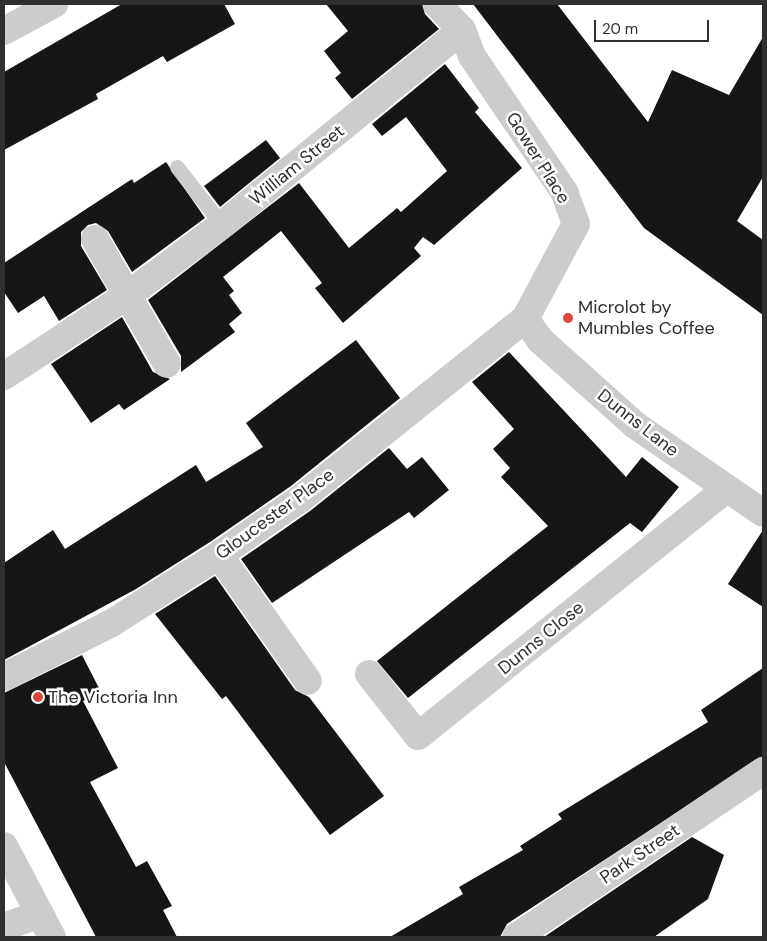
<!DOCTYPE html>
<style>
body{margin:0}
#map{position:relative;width:767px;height:941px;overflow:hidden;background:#fff;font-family:"DM Sans",sans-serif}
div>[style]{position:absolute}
.building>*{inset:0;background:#161616}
.lane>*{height:15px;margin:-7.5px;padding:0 7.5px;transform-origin:7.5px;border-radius:7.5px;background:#ccc}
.street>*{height:28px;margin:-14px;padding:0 14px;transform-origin:14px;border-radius:14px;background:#ccc}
.dots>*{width:14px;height:14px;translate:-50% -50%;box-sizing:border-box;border:2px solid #fff;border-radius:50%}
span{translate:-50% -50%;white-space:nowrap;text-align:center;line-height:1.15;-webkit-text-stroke:5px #fff;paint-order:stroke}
.street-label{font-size:18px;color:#2f2f2f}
.poi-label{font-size:18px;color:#2f2f2f}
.left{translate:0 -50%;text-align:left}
.frame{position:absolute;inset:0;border:5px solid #2f2f2f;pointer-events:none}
.scale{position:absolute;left:594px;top:20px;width:115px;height:22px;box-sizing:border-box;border:2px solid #2f2f2f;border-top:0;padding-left:6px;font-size:15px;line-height:18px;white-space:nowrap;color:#2f2f2f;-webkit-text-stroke:4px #fff;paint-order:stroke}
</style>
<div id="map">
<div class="building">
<i style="clip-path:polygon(122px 4px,224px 4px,235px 24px,167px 62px,163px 56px,96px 94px,98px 99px,4px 150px,4px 72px)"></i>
<i style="clip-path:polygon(326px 4px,422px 4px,425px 14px,439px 29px,352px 99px,335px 78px,341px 73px,324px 51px,348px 31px)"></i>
<i style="clip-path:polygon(473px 4px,557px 4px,648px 122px,672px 70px,729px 95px,763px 37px,763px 177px,737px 221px,763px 240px,763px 315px,644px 228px)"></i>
<i style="clip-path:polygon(445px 64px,479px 108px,475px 112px,522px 168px,434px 245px,423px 237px,414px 248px,421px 256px,343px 323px,315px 288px,322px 283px,281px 231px,223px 277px,234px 291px,229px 295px,242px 313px,229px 324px,235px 332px,181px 372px,181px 356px,148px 300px,299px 183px,349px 248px,397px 208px,401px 212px,447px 171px,406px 117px,382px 136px,372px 124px)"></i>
<i style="clip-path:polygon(266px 140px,280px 158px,220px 207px,204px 186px)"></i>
<i style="clip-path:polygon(166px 162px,205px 218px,132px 272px,108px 231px,96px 223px,88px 225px,81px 232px,81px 246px,107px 290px,59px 321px,44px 296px,18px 313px,4px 292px,4px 263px,132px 179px,134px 183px)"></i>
<i style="clip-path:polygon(122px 317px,153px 372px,170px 379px,124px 410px,119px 404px,91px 423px,51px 364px)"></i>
<i style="clip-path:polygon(356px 340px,400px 398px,291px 486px,210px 542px,136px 589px,4px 660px,4px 563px,53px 530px,65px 549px,196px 465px,206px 482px,263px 447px,246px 423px)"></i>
<i style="clip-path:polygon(509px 352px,626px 477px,642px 457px,679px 487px,642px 532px,630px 523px,408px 698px,377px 661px,548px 526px,501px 477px,510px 468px,493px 449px,514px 429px,472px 382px)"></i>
<i style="clip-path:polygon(389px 448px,407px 469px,422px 457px,449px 490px,414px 518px,409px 512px,272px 603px,241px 559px,310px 511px)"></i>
<i style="clip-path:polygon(763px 530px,763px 607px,728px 584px)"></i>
<i style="clip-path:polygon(215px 576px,295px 690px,309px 697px,384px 796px,330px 835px,226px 696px,222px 699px,155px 614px)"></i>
<i style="clip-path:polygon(82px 655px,101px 692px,83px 701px,118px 768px,90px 782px,136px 867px,147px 861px,172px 906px,163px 910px,177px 937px,96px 937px,4px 762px,4px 693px)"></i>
<i style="clip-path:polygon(763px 668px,763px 756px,507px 924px,500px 937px,390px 937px,463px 894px,459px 887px,523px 850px,520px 846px,562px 819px,558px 814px,708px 722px,701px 710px)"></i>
<i style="clip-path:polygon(692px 837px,724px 855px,708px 899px,654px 937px,544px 937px)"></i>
</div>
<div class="lane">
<i style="left:177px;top:167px;width:73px;rotate:52.2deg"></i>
</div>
<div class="street">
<i style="left:4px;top:31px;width:57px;rotate:-28.4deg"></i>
<i style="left:95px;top:239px;width:144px;rotate:60.1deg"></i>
<i style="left:525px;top:319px;width:26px;rotate:54deg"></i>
<i style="left:540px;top:340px;width:127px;rotate:41.8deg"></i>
<i style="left:635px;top:425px;width:155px;rotate:34.5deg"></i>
<i style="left:4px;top:376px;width:148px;rotate:-33.2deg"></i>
<i style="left:128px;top:295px;width:117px;rotate:-36.7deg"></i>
<i style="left:222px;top:225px;width:309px;rotate:-39.1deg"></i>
<i style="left:219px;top:555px;width:154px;rotate:54.8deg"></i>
<i style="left:369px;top:674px;width:79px;rotate:51.7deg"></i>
<i style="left:418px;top:736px;width:395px;rotate:-38.7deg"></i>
<i style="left:4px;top:677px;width:119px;rotate:-26.6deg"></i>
<i style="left:110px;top:624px;width:129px;rotate:-32.3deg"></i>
<i style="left:219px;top:555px;width:98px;rotate:-34.7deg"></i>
<i style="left:300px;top:499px;width:288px;rotate:-38.7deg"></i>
<i style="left:525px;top:319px;width:108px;rotate:-61.8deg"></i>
<i style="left:576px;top:224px;width:33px;rotate:-110deg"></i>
<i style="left:565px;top:193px;width:166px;rotate:-124.2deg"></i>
<i style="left:472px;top:56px;width:28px;rotate:-111deg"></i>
<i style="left:462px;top:30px;width:36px;rotate:-134deg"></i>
<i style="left:4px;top:846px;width:103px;rotate:62.2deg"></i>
<i style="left:4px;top:927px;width:38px;rotate:-20deg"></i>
<i style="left:516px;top:937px;width:298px;rotate:-33.9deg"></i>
</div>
<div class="dots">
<i style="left:568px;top:318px;background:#dd473a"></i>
<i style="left:38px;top:697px;background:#dd473a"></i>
</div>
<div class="street-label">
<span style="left:538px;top:158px;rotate:58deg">Gower Place</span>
<span style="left:297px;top:165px;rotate:-39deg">William Street</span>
<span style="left:638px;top:423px;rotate:38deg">Dunns Lane</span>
<span style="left:275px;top:514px;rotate:-36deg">Gloucester Place</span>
<span style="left:541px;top:638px;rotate:-39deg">Dunns Close</span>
<span style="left:640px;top:854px;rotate:-34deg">Park Street</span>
</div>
<div class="poi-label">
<span class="left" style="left:578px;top:318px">Microlot by<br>Mumbles Coffee</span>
<span class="left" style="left:48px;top:697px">The Victoria Inn</span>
</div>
<div class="frame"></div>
<div class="scale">20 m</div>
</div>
